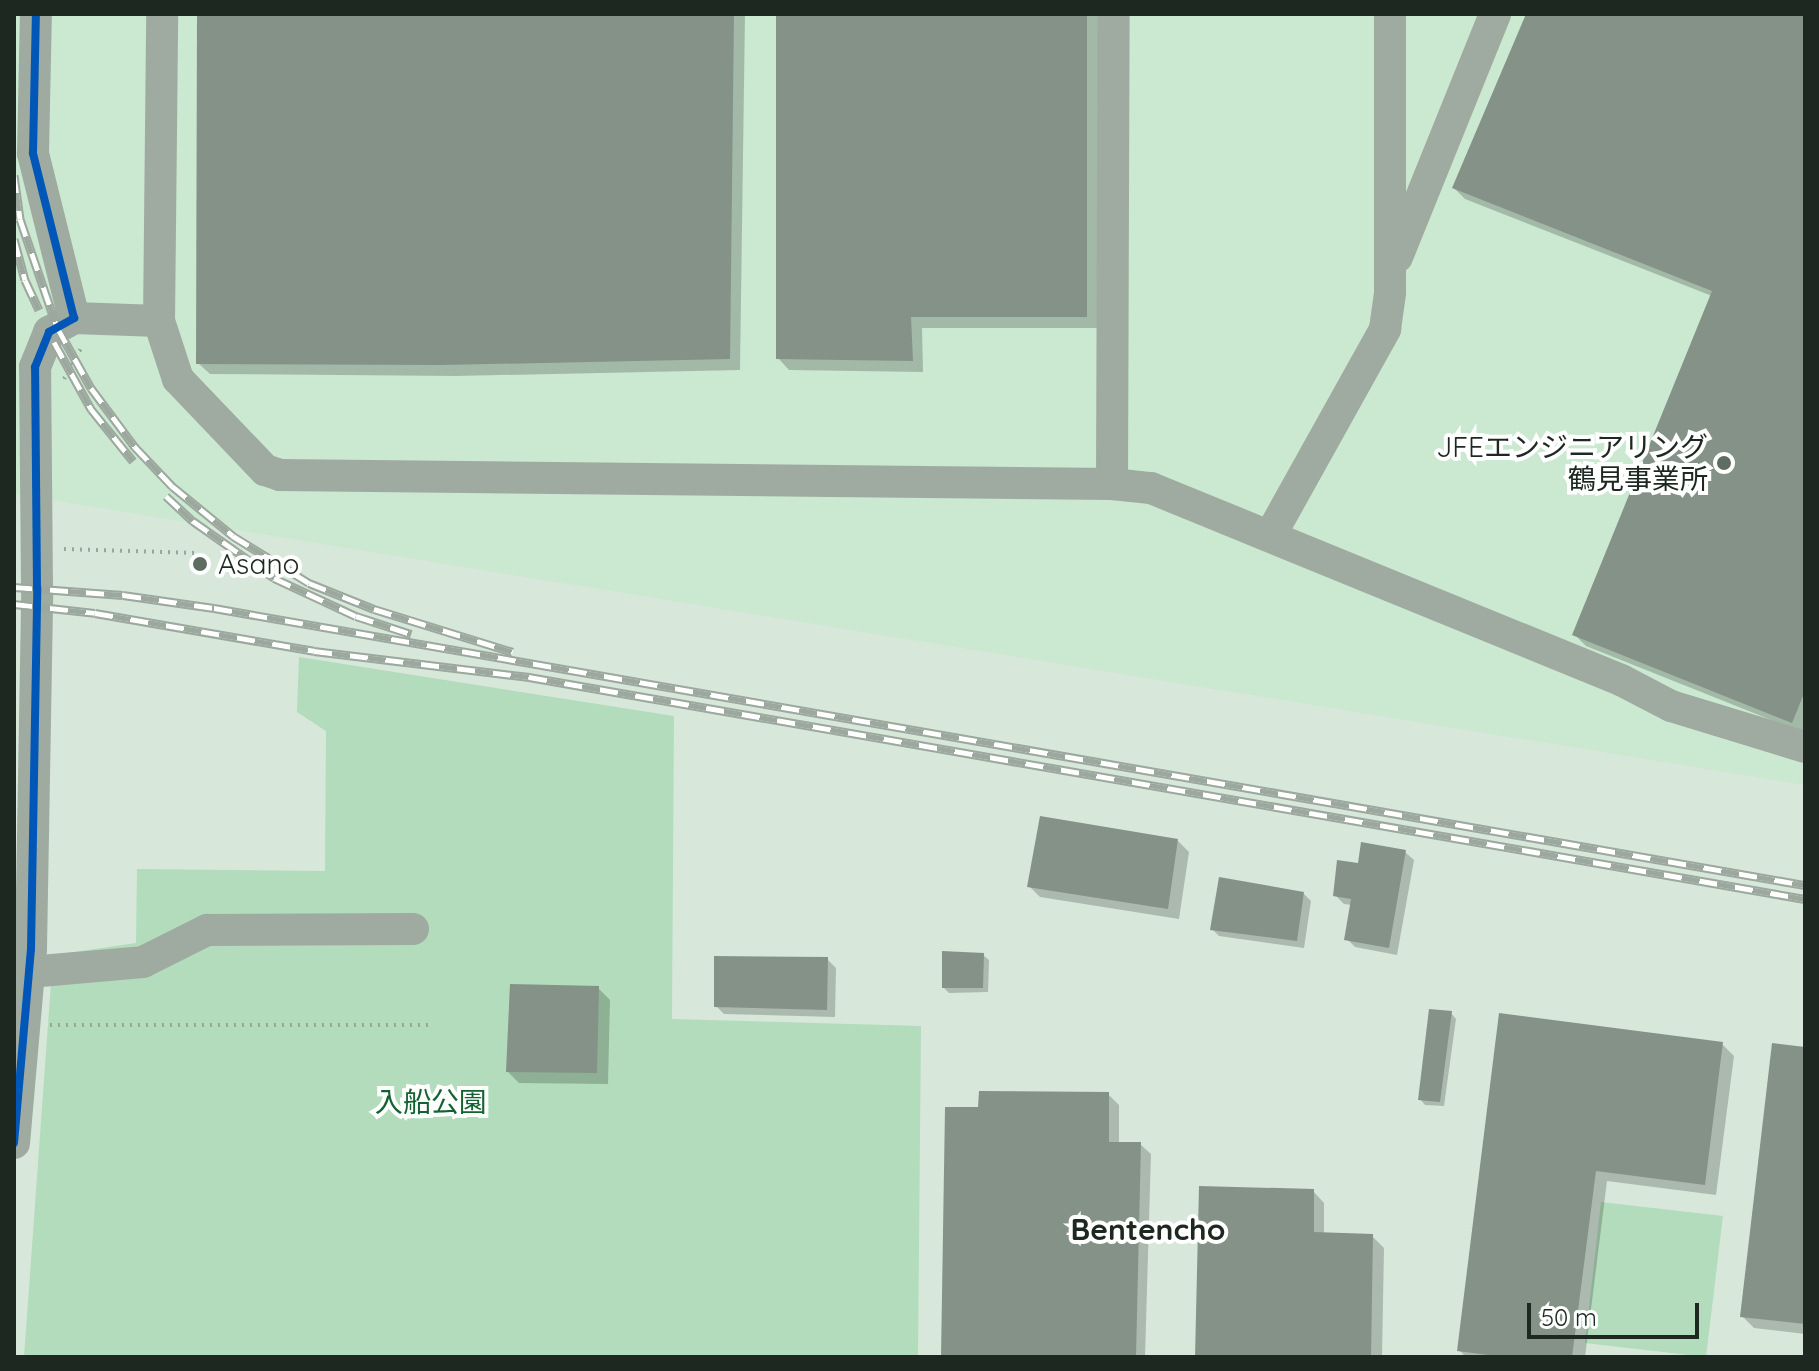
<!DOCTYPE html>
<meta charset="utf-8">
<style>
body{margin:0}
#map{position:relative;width:1819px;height:1371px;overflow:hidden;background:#d7e8da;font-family:Quicksand,"Noto Sans JP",sans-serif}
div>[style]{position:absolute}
.built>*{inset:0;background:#cbe8d1}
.green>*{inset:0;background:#b2dcbb}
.shadow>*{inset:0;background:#0003}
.building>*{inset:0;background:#859288}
.path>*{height:4px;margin-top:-2px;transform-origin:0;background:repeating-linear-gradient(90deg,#9aa59c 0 2px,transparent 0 8px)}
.minor>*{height:32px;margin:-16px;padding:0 16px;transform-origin:16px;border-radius:16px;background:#9faba1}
.rail>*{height:9px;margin-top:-4.5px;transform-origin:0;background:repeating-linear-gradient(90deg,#fff 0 18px,#9ca89e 0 36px);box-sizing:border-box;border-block:2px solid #9ca89e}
.cycleway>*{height:8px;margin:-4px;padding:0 4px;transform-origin:4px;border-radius:4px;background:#0057b8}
.dots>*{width:22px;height:22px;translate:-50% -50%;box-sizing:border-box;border:4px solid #fff;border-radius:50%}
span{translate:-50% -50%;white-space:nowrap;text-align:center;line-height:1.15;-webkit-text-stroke:8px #fff;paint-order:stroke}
.poi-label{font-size:28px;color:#1d2920}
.right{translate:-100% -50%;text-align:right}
.left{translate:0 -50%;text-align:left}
.park-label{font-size:28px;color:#126331}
.neighbourhood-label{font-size:30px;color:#1d2920;font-weight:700}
.frame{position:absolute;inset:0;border:16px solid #1d2920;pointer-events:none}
.scale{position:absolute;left:1527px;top:1303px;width:172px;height:36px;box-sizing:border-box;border:4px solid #1d2920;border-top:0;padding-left:10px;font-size:24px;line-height:28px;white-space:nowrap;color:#1d2920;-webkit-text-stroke:6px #fff;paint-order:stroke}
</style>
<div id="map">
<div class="built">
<i style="clip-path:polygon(14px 14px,1805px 14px,1805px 785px,14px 494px)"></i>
</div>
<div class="green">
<i style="clip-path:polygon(299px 657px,674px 716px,672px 1019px,921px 1026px,918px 1357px,24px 1357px,53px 955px,136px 943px,137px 869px,325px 871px,326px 731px,297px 712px)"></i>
<i style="clip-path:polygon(1601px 1202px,1723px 1216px,1706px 1357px,1585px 1343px)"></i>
</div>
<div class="shadow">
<i style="clip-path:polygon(199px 14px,745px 14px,740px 370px,456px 376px,210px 374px,198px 363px)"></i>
<i style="clip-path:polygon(778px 14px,1098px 14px,1098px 328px,922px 328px,923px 372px,789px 370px,778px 358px)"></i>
<i style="clip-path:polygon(1528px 14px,1805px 14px,1804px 733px,1586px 646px,1574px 634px,1712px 296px,1465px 199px,1454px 188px)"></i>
<i style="clip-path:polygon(1178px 841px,1189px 852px,1179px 919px,1040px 897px,1029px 886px)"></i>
<i style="clip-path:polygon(1405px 852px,1414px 860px,1397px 955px,1355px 947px,1347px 939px,1352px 905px,1344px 904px,1335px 895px)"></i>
<i style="clip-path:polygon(14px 866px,15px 867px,14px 967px)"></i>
<i style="clip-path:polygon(1304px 894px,1311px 901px,1304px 948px,1219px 936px,1212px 929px)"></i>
<i style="clip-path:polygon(983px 955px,989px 960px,988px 992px,949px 993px,944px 988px)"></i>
<i style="clip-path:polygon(827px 959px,836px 968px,835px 1017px,724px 1014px,716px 1006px)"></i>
<i style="clip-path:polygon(598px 988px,610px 1000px,608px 1084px,519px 1083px,508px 1072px)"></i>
<i style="clip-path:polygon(1451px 1013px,1456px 1019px,1444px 1106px,1425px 1105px,1420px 1099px)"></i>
<i style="clip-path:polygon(1501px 1016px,1722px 1044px,1734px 1056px,1716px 1195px,1607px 1181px,1585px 1357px,1466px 1357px,1459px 1350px)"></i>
<i style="clip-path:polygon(1805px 1049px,1805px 1334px,1754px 1328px,1742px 1316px)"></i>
<i style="clip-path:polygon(1108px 1094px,1119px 1105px,1119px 1144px,1140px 1144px,1151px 1154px,1145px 1357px,943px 1357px,980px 1109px)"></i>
<i style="clip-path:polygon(1313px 1191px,1324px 1203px,1324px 1234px,1372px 1236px,1384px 1248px,1382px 1357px,1197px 1357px)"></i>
</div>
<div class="building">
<i style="clip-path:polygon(197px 14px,734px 14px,730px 359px,443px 365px,196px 364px)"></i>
<i style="clip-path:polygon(776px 14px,1087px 14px,1087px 317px,911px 317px,913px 361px,776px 359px)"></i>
<i style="clip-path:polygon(1526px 14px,1805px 14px,1805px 691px,1792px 723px,1572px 635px,1712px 291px,1452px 188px)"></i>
<i style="clip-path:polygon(1040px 816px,1178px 839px,1168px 909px,1027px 887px)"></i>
<i style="clip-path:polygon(1361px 842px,1406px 850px,1389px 948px,1344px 940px,1351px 899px,1333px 896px,1337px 860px,1358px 863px)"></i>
<i style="clip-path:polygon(1219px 877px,1304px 892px,1297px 941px,1210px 930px)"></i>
<i style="clip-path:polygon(942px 951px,984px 953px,983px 988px,942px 988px)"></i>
<i style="clip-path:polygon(714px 956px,828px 957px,827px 1010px,714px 1007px)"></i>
<i style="clip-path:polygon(510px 984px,599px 986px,597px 1073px,506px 1072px)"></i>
<i style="clip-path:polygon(1429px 1009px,1452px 1011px,1440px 1102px,1418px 1100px)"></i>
<i style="clip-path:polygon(1499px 1013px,1723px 1042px,1705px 1185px,1596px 1171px,1572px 1357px,1504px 1357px,1457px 1351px)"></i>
<i style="clip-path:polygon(1772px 1043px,1805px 1047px,1805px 1324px,1740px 1317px)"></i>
<i style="clip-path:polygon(979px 1091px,1109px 1092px,1109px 1142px,1141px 1142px,1136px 1357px,941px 1357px,945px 1107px,978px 1107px)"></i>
<i style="clip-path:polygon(1199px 1186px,1314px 1189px,1314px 1232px,1373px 1234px,1371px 1357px,1195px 1357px)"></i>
</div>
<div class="path">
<i style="left:64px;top:379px;width:39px;rotate:-61deg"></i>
<i style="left:64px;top:549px;width:133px;rotate:1.7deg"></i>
<i style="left:50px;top:1025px;width:379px"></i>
</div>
<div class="minor">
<i style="left:1397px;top:257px;width:262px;rotate:-68deg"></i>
<i style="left:74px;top:318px;width:85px;rotate:2deg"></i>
<i style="left:159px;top:321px;width:61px;rotate:71.9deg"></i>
<i style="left:178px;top:379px;width:126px;rotate:46.3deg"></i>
<i style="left:265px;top:470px;width:16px;rotate:18deg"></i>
<i style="left:280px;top:475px;width:832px;rotate:0.62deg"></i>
<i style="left:1112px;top:484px;width:39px;rotate:6deg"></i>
<i style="left:1151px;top:488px;width:508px;rotate:22.22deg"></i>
<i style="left:1621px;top:680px;width:56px;rotate:27.5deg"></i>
<i style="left:1671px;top:706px;width:140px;rotate:17deg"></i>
<i style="left:159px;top:321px;width:307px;rotate:-89.4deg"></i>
<i style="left:1112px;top:484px;width:470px;rotate:-89.8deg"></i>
<i style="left:1270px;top:536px;width:237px;rotate:-60.9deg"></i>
<i style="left:1385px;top:329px;width:37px;rotate:-82deg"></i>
<i style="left:1390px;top:292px;width:278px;rotate:-90deg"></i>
<i style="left:29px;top:972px;width:114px;rotate:-5deg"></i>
<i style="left:143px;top:962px;width:72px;rotate:-26.6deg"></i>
<i style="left:207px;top:930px;width:206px;rotate:-0.3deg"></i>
<i style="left:14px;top:1143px;width:195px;rotate:-85deg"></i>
<i style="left:31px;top:949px;width:361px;rotate:-89deg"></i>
<i style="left:37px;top:588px;width:221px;rotate:-90.5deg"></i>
<i style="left:35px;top:367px;width:38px;rotate:-68deg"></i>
<i style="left:49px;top:332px;width:29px;rotate:-29deg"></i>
<i style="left:74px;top:318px;width:170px;rotate:-104deg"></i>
<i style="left:33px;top:153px;width:139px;rotate:-88.8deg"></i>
</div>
<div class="rail">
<i style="left:14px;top:175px;width:44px;rotate:82.2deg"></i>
<i style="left:20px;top:219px;width:114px;rotate:71.1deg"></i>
<i style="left:57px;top:327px;width:70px;rotate:60.9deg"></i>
<i style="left:91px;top:388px;width:74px;rotate:53.3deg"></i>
<i style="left:135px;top:447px;width:54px;rotate:46.5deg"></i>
<i style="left:172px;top:486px;width:79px;rotate:39.3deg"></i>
<i style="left:233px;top:536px;width:89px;rotate:31.7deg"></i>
<i style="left:309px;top:583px;width:70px;rotate:21.8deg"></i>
<i style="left:374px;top:609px;width:145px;rotate:17.2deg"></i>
<i style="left:14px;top:239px;width:42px;rotate:75deg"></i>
<i style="left:25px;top:280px;width:33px;rotate:65deg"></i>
<i style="left:54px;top:342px;width:77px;rotate:61.1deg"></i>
<i style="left:91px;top:409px;width:67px;rotate:51.1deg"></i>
<i style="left:166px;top:496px;width:37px;rotate:43deg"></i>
<i style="left:193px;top:521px;width:99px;rotate:35.1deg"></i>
<i style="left:274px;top:578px;width:90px;rotate:24.9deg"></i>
<i style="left:356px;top:616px;width:58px;rotate:18.1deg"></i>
<i style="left:14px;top:587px;width:109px;rotate:4.2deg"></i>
<i style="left:123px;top:595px;width:92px;rotate:8.1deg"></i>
<i style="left:214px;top:608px;width:1615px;rotate:9.88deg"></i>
<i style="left:14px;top:604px;width:81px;rotate:6.3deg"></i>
<i style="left:95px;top:613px;width:222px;rotate:9.8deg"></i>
<i style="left:314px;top:651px;width:217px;rotate:6.9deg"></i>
<i style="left:529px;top:677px;width:1295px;rotate:9.87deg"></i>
</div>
<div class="cycleway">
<i style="left:14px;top:1143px;width:195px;rotate:-85deg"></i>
<i style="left:31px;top:949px;width:361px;rotate:-89deg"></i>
<i style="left:37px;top:588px;width:221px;rotate:-90.5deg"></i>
<i style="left:35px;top:367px;width:38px;rotate:-68deg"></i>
<i style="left:49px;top:332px;width:29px;rotate:-29deg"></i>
<i style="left:74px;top:318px;width:170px;rotate:-104deg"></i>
<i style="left:33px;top:153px;width:139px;rotate:-88.8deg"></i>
</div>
<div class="dots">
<i style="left:1724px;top:463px;background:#5e6c61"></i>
<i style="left:200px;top:564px;background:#5e6c61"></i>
</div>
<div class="poi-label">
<span class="right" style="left:1708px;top:463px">JFEエンジニアリング<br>鶴見事業所</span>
<span class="left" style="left:218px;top:564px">Asano</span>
</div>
<div class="park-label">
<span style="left:431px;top:1102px">入船公園</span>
</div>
<div class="neighbourhood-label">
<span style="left:1148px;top:1229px">Bentencho</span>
</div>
<div class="frame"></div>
<div class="scale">50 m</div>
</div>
